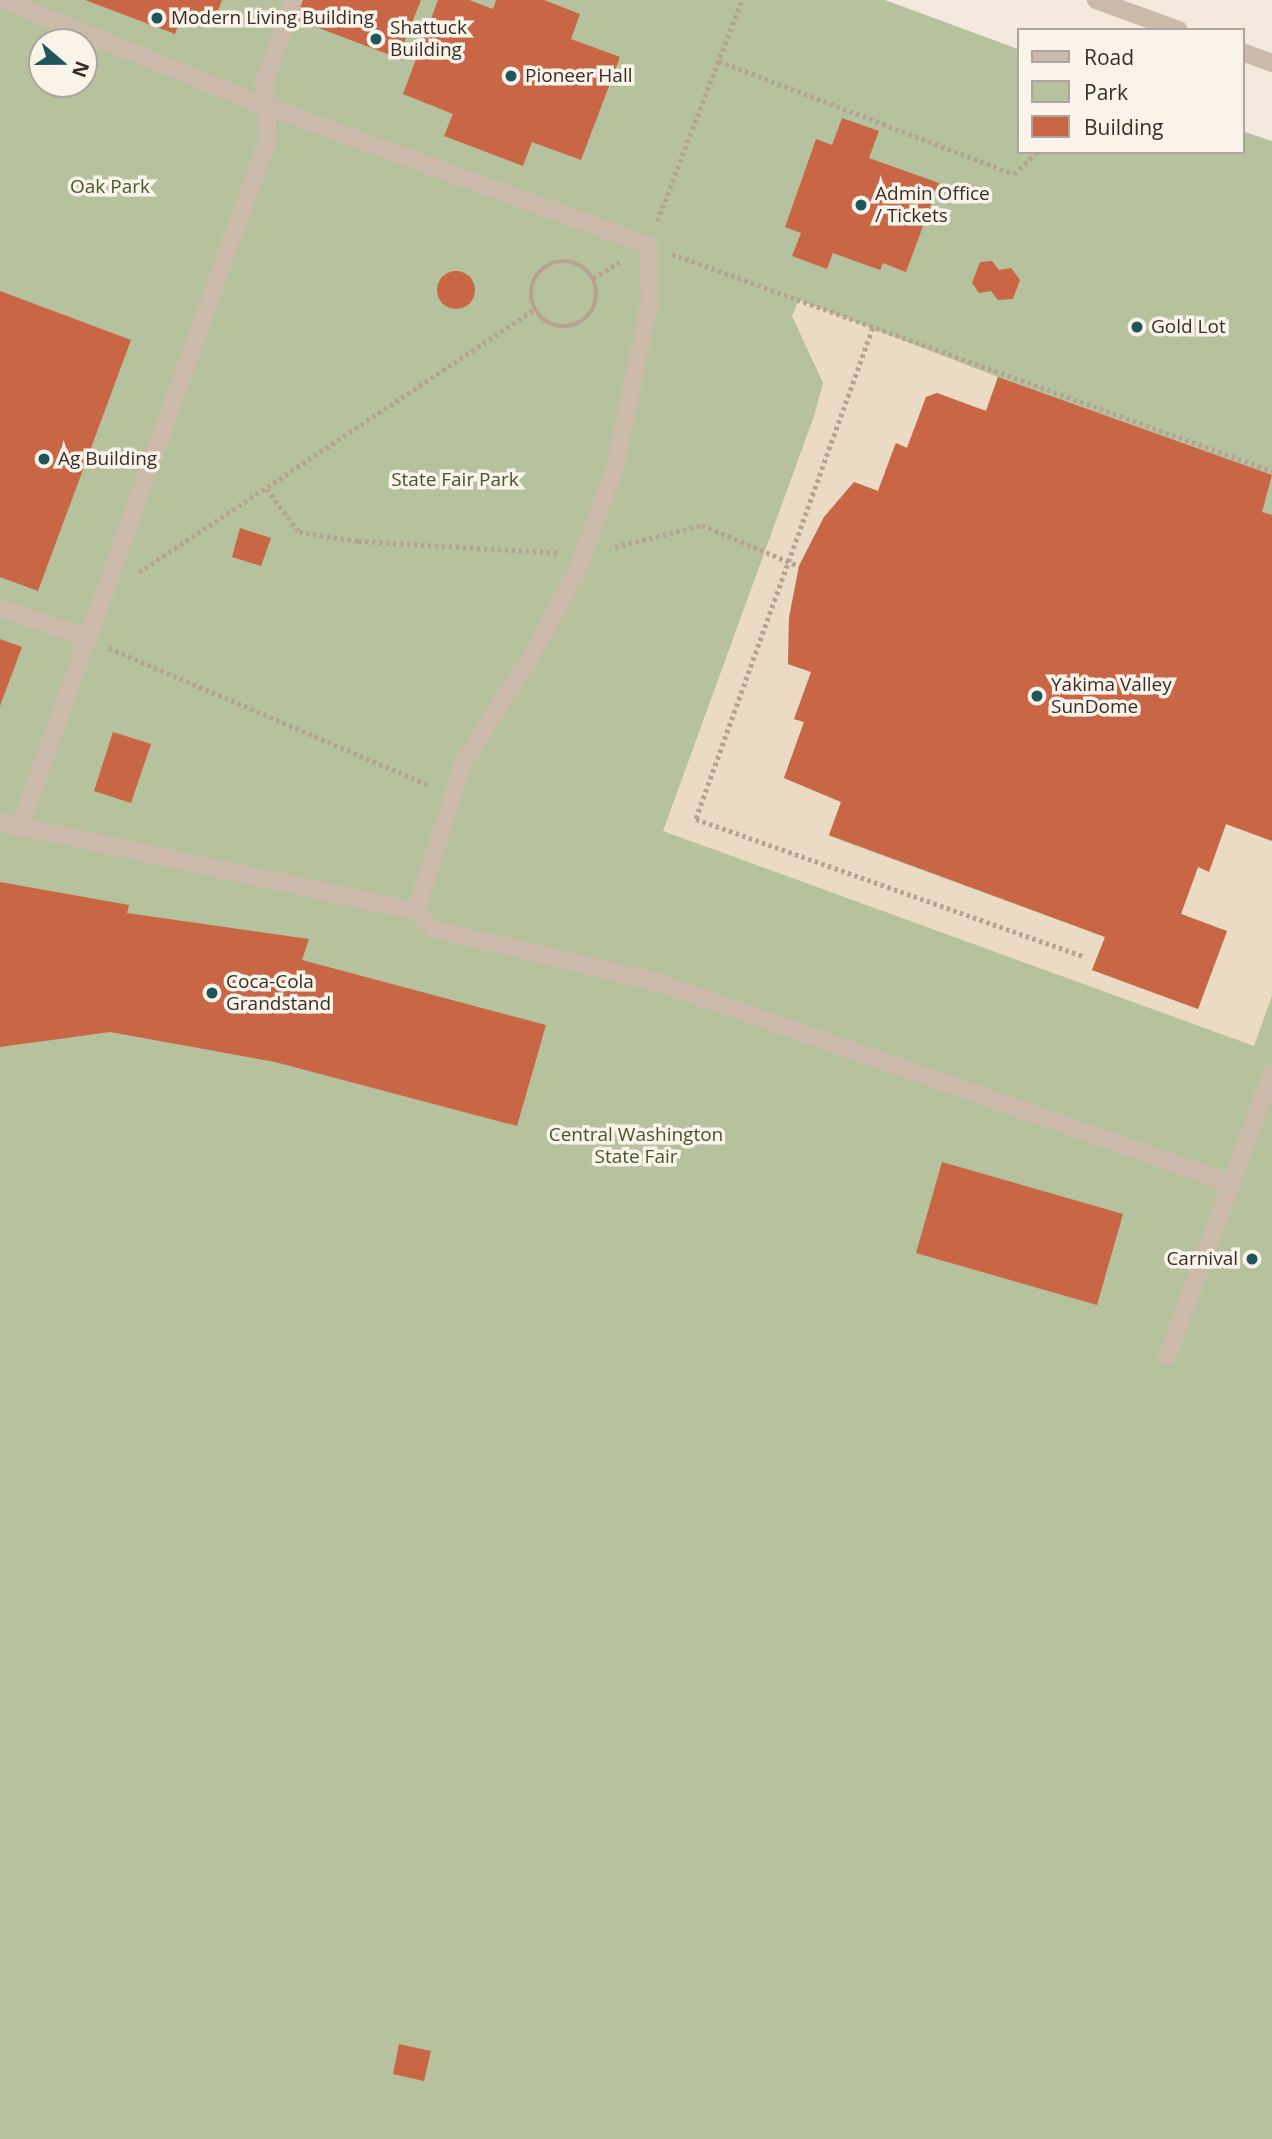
<!DOCTYPE html>
<style>
body{margin:0}
#map{position:relative;width:1272px;height:2139px;overflow:hidden;background:#f3e9dd;font-family:"Open Sans",sans-serif}
div>[style]{position:absolute}
.green>*{inset:0;background:#b6c29d}
.plaza>*{inset:0;background:#ebdac4}
.building>*{inset:0;background:#c86646}
.round{border-radius:50%}
.path>*{height:4.5px;margin-top:-2.25px;transform-origin:0;background:repeating-linear-gradient(90deg,#b7a393 0 3.5px,transparent 0 7px)}
.path>.ring{margin:-2.25px;padding:0;box-sizing:content-box;background:none;border:4.5px solid #b7a393;border-radius:50%}
.service>*{height:18px;margin:-9px;padding:0 9px;transform-origin:9px;border-radius:9px;background:#cbb9a9}
.tertiary>*{height:18px;margin:-9px;padding:0 9px;transform-origin:9px;border-radius:9px;background:#cbb9a9}
.dots>*{width:19px;height:19px;translate:-50% -50%;box-sizing:border-box;border:4px solid #faf3ea;border-radius:50%}
span{translate:-50% -50%;white-space:nowrap;text-align:center;line-height:1.15;-webkit-text-stroke:7px #faf3ea;paint-order:stroke}
.poi-label{font-size:19px;color:#382e29}
.left{translate:0 -50%;text-align:left}
.right{translate:-100% -50%;text-align:right}
.park-label{font-size:19px;color:#47572c}
.legend{position:absolute;left:1017px;top:28px;width:228px;height:126px;box-sizing:border-box;background:#faf3ea;border:2px solid #aca49d;margin:0;padding:9px 12px;list-style:none;font-size:21px;color:#382e29}
.legend li{display:flex;align-items:center;gap:14px;height:35px}
.legend b{width:35px;border:2px solid #aca49d}
.north{position:absolute;left:28px;top:28px;width:70px;height:70px;box-sizing:border-box;background:#faf3ea;border:2px solid #aca49d;border-radius:50%;rotate:110deg;font-size:19px;font-weight:700;line-height:28px;text-align:center;color:#382e29}
.north::after{content:'';display:block;margin:auto;width:24px;height:32px;background:#1d575b;clip-path:polygon(50% 0,100% 100%,50% 72%,0 100%)}
</style>
<div id="map">
<div class="green">
<i style="clip-path:polygon(evenodd,0 0,885px 0,1018px 49px,1018px 152px,1242px 152px,1242px 131px,1272px 141px,1272px 2139px,0 2139px,0 0,42px 42px,84px 42px,84px 84px,42px 84px,42px 42px)"></i>
</div>
<div class="plaza">
<i style="clip-path:polygon(799px 300px,998px 377px,986px 411px,937px 393px,926px 397px,907px 448px,895px 444px,878px 491px,854px 482px,824px 517px,799px 565px,789px 618px,788px 664px,811px 672px,795px 719px,804px 722px,784px 778px,841px 802px,829px 836px,1105px 937px,1092px 970px,1198px 1009px,1227px 931px,1181px 914px,1198px 867px,1209px 871px,1226px 824px,1272px 841px,1272px 996px,1254px 1046px,663px 831px,814px 416px,823px 383px,792px 316px)"></i>
</div>
<div class="building">
<i style="clip-path:polygon(85px 0,222px 0,213px 24px,183px 12px,175px 34px)"></i>
<i style="clip-path:polygon(303px 0,421px 0,398px 58px,295px 19px)"></i>
<i style="clip-path:polygon(438px 0,469px 0,493px 9px,496px 0,544px 0,580px 14px,571px 39px,620px 57px,581px 160px,532px 142px,523px 166px,444px 136px,453px 114px,403px 94px)"></i>
<i style="clip-path:polygon(842px 118px,879px 131px,869px 158px,939px 183px,906px 272px,883px 263px,880px 270px,833px 253px,827px 269px,792px 256px,801px 233px,785px 227px,816px 139px,832px 145px)"></i>
<i style="clip-path:polygon(992px 261px,999px 270px,1011px 268px,1020px 280px,1013px 299px,998px 300px,991px 291px,979px 293px,972px 283px,980px 262px)"></i>
<i class="round" style="left:437px;top:271px;width:38px;height:38px"></i>
<i style="clip-path:polygon(0 291px,131px 340px,38px 591px,0 577px)"></i>
<i style="clip-path:polygon(998px 377px,1272px 475px,1262px 512px,1272px 515px,1272px 841px,1226px 824px,1209px 872px,1198px 867px,1181px 914px,1227px 931px,1198px 1009px,1092px 970px,1105px 937px,829px 835px,841px 802px,784px 778px,804px 722px,794px 719px,811px 672px,788px 664px,789px 618px,799px 566px,824px 517px,854px 482px,878px 491px,896px 443px,907px 448px,926px 397px,937px 393px,986px 411px)"></i>
<i style="clip-path:polygon(240px 528px,271px 538px,261px 566px,232px 557px)"></i>
<i style="clip-path:polygon(0 639px,22px 647px,0 706px)"></i>
<i style="clip-path:polygon(113px 732px,151px 744px,131px 803px,94px 791px)"></i>
<i style="clip-path:polygon(0 882px,129px 905px,127px 913px,309px 939px,302px 960px,546px 1025px,517px 1126px,275px 1062px,110px 1032px,0 1047px)"></i>
<i style="clip-path:polygon(942px 1162px,1123px 1214px,1097px 1305px,916px 1253px)"></i>
<i style="clip-path:polygon(399px 2044px,431px 2051px,424px 2081px,393px 2074px)"></i>
</div>
<div class="path">
<i style="left:719px;top:61px;width:316px;rotate:21deg"></i>
<i style="left:1014px;top:174px;width:32px;rotate:-44deg"></i>
<i style="left:657px;top:221px;width:237px;rotate:-69deg"></i>
<i style="left:672px;top:254px;width:638px;rotate:19.88deg"></i>
<i class="ring" style="left:531px;top:261px;width:61.5px;height:61.5px"></i>
<i style="left:593px;top:278px;width:31px;rotate:-31deg"></i>
<i style="left:873px;top:328px;width:522px;rotate:109.82deg"></i>
<i style="left:696px;top:819px;width:410px;rotate:19.5deg"></i>
<i style="left:267px;top:489px;width:54px;rotate:53.3deg"></i>
<i style="left:299px;top:532px;width:60px;rotate:8.7deg"></i>
<i style="left:358px;top:541px;width:200px;rotate:3.4deg"></i>
<i style="left:615px;top:547px;width:90px;rotate:-14.2deg"></i>
<i style="left:702px;top:525px;width:105px;rotate:22.9deg"></i>
<i style="left:139px;top:572px;width:475px;rotate:-33.6deg"></i>
<i style="left:109px;top:648px;width:348px;rotate:23.2deg"></i>
</div>
<div class="service">
<i style="left:3px;top:0;width:284px;rotate:22deg"></i>
<i style="left:266px;top:106px;width:407px;rotate:20deg"></i>
<i style="left:648px;top:245px;width:55px;rotate:87.9deg"></i>
<i style="left:650px;top:300px;width:172px;rotate:101.8deg"></i>
<i style="left:615px;top:468px;width:108px;rotate:110.1deg"></i>
<i style="left:578px;top:569px;width:92px;rotate:118deg"></i>
<i style="left:535px;top:650px;width:134px;rotate:122.5deg"></i>
<i style="left:463px;top:763px;width:155px;rotate:107.6deg"></i>
<i style="left:0;top:608px;width:93px;rotate:18.8deg"></i>
<i style="left:0;top:822px;width:425px;rotate:12.1deg"></i>
<i style="left:416px;top:911px;width:25px;rotate:47deg"></i>
<i style="left:433px;top:929px;width:230px;rotate:13.3deg"></i>
<i style="left:657px;top:982px;width:608px;rotate:19.3deg"></i>
<i style="left:19px;top:829px;width:734px;rotate:-70.16deg"></i>
<i style="left:268px;top:139px;width:56px;rotate:-94.1deg"></i>
<i style="left:264px;top:83px;width:88px;rotate:-70.7deg"></i>
<i style="left:1167px;top:1357px;width:303px;rotate:-69.7deg"></i>
</div>
<div class="tertiary">
<i style="left:1096px;top:0;width:88px;rotate:19.9deg"></i>
<i style="left:1242px;top:52px;width:32px;rotate:20deg"></i>
</div>
<div class="dots">
<i style="left:157px;top:18px;background:#1d575b"></i>
<i style="left:376px;top:39px;background:#1d575b"></i>
<i style="left:511px;top:76px;background:#1d575b"></i>
<i style="left:861px;top:205px;background:#1d575b"></i>
<i style="left:1137px;top:327px;background:#1d575b"></i>
<i style="left:44px;top:459px;background:#1d575b"></i>
<i style="left:1037px;top:696px;background:#1d575b"></i>
<i style="left:212px;top:993px;background:#1d575b"></i>
<i style="left:1252px;top:1259px;background:#1d575b"></i>
</div>
<div class="poi-label">
<span class="left" style="left:171px;top:18px">Modern Living Building</span>
<span class="left" style="left:390px;top:39px">Shattuck<br>Building</span>
<span class="left" style="left:525px;top:76px">Pioneer Hall</span>
<span class="left" style="left:875px;top:205px">Admin Office<br>/ Tickets</span>
<span class="left" style="left:1151px;top:327px">Gold Lot</span>
<span class="left" style="left:58px;top:459px">Ag Building</span>
<span class="left" style="left:1051px;top:696px">Yakima Valley<br>SunDome</span>
<span class="left" style="left:226px;top:993px">Coca-Cola<br>Grandstand</span>
<span class="right" style="left:1238px;top:1259px">Carnival</span>
</div>
<div class="park-label">
<span style="left:110px;top:187px">Oak Park</span>
<span style="left:455px;top:480px">State Fair Park</span>
<span style="left:636px;top:1146px">Central Washington<br>State Fair</span>
</div>
<ul class="legend">
<li><b style="height:9px;background:#cbb9a9"></b>Road</li>
<li><b style="height:19px;background:#b6c29d"></b>Park</li>
<li><b style="height:19px;background:#c86646"></b>Building</li>
</ul>
<div class="north">N</div>
</div>
